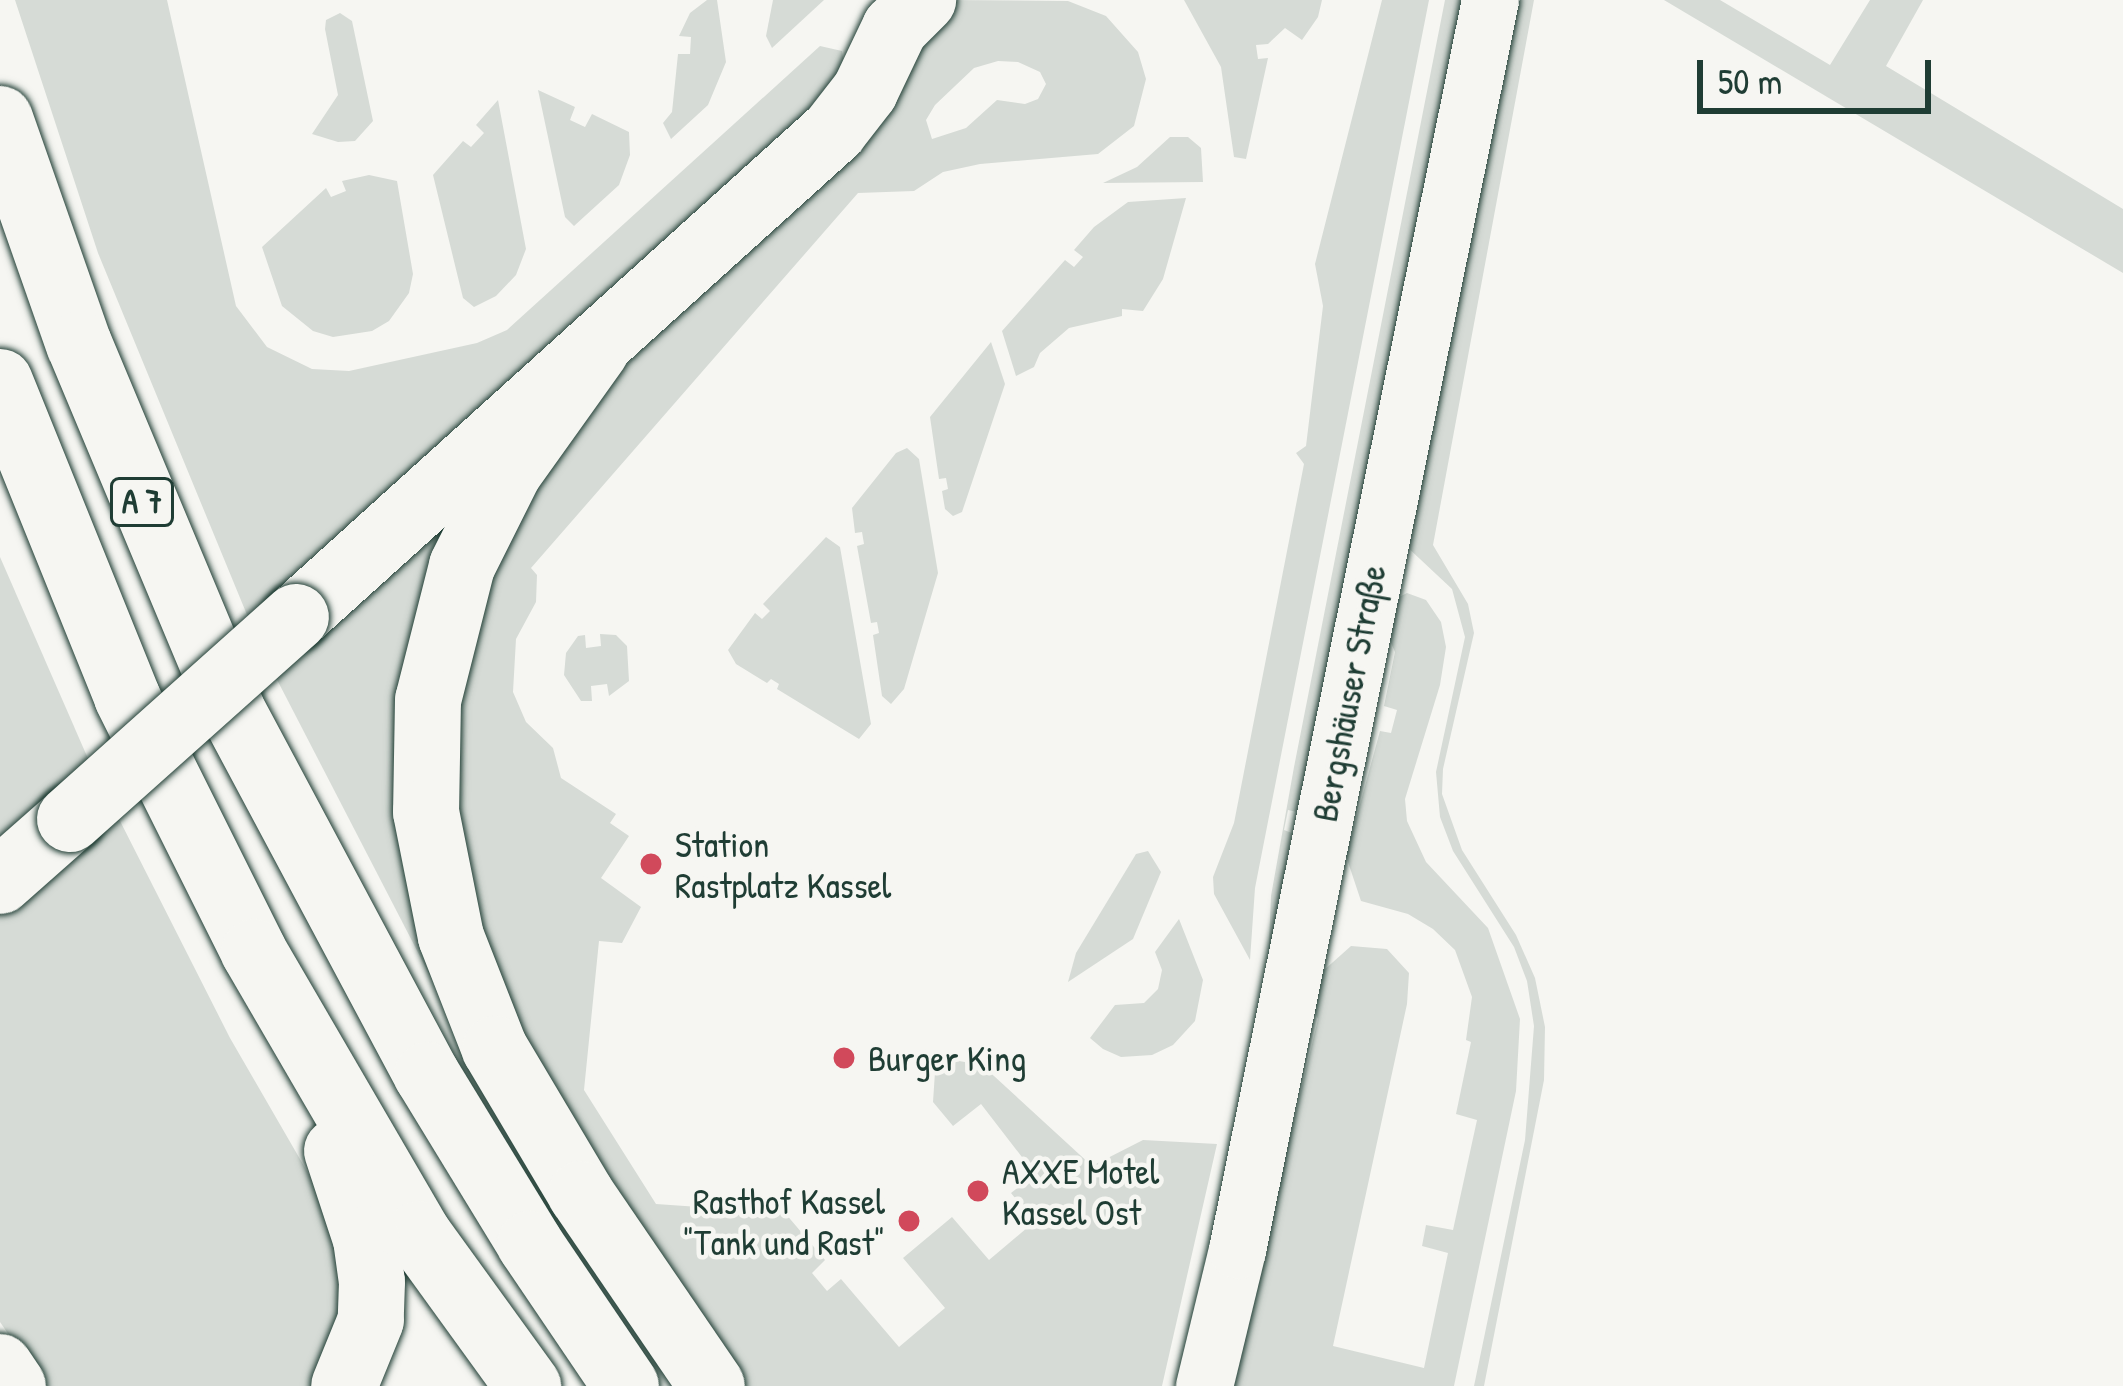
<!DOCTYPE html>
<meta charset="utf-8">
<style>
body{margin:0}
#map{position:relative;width:2123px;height:1386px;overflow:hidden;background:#f6f6f2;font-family:"Patrick Hand",sans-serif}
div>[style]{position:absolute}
.green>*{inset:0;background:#d6dbd6}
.roads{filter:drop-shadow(0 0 3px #1f3d34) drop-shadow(0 0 3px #1f3d34)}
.major>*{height:57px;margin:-28.5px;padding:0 28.5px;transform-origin:28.5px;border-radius:28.5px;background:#f6f6f2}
.highway>*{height:66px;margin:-33px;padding:0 33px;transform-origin:33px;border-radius:33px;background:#f6f6f2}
.bridges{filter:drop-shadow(0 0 3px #1f3d34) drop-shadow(0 0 3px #1f3d34)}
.highway-bridge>*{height:66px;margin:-33px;padding:0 33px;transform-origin:33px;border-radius:33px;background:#f6f6f2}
.dots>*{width:33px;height:33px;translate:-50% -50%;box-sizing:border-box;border:6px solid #f6f6f2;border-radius:50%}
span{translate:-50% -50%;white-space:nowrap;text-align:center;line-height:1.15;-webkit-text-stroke:9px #f6f6f2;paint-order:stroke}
.shield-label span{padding:3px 9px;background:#f6f6f2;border:3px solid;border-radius:9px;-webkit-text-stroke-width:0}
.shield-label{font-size:33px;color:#1f3d34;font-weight:700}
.street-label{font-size:36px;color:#1f3d34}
.poi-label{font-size:36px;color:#1f3d34}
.left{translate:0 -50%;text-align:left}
.right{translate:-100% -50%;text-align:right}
.scale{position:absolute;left:1697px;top:60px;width:234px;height:54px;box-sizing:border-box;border:6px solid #1f3d34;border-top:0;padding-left:15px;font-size:36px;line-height:42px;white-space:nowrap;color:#1f3d34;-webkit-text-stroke:9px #f6f6f2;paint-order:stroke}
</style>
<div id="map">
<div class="green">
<i style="clip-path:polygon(15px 0,167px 0,236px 306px,267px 347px,312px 369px,349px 371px,477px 343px,507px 330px,820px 46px,842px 51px,847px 82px,252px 627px,98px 253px)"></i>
<i style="clip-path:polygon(707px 0,717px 0,726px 62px,708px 105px,671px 139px,663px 123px,672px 112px,678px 54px,690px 54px,691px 37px,679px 36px,690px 13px)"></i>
<i style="clip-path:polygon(773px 0,824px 0,772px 48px,766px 36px)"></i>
<i style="clip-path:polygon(evenodd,948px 0,1068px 1px,1106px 16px,1138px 52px,1146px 79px,1134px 126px,1098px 154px,980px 164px,943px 172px,914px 191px,858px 193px,531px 568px,537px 575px,536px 602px,516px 639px,513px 692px,526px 722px,553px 748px,561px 778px,616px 814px,610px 823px,629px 836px,601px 878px,641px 907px,622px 943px,599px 941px,584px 1090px,656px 1204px,785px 1213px,825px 1260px,812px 1273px,827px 1291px,841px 1279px,899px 1347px,945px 1308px,903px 1258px,952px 1217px,989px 1260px,1034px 1222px,1011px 1193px,1035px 1174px,981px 1104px,953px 1126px,933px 1102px,936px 1057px,982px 1065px,1092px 1166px,1143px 1140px,1217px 1144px,1162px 1386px,744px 1386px,508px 1017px,444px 793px,479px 571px,603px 388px,750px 243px,948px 0,998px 61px,1018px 62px,1040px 72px,1046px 84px,1038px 99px,1025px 104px,997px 100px,966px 128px,932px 139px,926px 120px,935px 105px,974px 68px,998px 61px)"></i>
<i style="clip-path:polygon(1184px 0,1322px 0,1318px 17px,1302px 40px,1285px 28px,1268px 44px,1256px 45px,1258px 59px,1268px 58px,1246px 159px,1234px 157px,1221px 67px)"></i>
<i style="clip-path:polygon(1382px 0,1429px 0,1255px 888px,1250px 960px,1214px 894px,1213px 877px,1234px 823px,1304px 464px,1296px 453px,1306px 446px,1323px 306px,1315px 264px)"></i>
<i style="clip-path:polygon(1445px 0,1471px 0,1297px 812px,1288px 810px,1284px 830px,1292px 833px,1268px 967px,1271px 896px,1294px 767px)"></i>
<i style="clip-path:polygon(1504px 0,1534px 0,1433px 545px,1468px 604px,1474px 633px,1443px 769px,1442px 794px,1462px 850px,1516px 935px,1535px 978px,1545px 1027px,1544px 1080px,1484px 1386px,1474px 1386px,1525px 1140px,1534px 1026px,1527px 981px,1514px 947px,1453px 851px,1440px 817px,1436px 772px,1465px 637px,1452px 589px,1405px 545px)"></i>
<i style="clip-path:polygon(1664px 0,1720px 0,1830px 65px,1870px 0,1923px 0,1886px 66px,2123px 209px,2123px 273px)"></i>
<i style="clip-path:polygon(340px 13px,352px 21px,373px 121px,355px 141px,338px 142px,312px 134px,338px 95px,325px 29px,326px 20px)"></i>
<i style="clip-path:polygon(538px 90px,575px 107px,570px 120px,585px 127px,592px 114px,629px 132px,630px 155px,619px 185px,574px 226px,565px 217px)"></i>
<i style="clip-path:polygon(498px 100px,526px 249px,516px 275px,496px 296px,474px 307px,463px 298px,433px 175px,463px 141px,471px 147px,484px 133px,476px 125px)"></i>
<i style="clip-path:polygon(1170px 137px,1188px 137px,1201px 148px,1203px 182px,1103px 183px,1137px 167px)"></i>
<i style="clip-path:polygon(369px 175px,397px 181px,413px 274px,409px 293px,389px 321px,372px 331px,333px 337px,313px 331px,282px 306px,262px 247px,326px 188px,331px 197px,346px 191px,342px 181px)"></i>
<i style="clip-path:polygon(1186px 198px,1163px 279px,1143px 311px,1122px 309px,1122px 316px,1069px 328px,1040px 353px,1034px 367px,1016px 376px,1002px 331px,1065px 260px,1074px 267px,1083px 257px,1074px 250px,1094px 227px,1128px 202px)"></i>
<i style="clip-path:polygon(991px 342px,1005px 384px,962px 512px,953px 516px,945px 509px,942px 491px,948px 489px,946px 478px,939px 479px,930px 417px)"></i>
<i style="clip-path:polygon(907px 448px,919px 459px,938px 573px,904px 689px,891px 704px,882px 696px,873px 635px,879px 633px,877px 622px,871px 623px,857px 546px,864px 544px,862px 532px,855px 533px,852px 508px,896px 453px)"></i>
<i style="clip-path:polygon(454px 509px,440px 995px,272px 670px)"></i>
<i style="clip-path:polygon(826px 537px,840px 547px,871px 724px,859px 739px,777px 689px,779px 684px,771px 679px,767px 683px,736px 664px,728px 650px,755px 613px,762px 619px,770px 611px,763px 604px)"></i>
<i style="clip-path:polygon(0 557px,93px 770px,0 854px)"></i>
<i style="clip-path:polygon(1407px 593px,1426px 600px,1441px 622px,1446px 647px,1440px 685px,1405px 799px,1407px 821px,1426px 862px,1488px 928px,1520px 1019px,1516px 1091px,1454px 1386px,1231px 1386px,1318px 1019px,1311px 1004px,1323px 971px,1351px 946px,1387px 949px,1409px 973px,1407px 1004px,1333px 1346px,1424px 1368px,1448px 1253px,1422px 1246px,1426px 1225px,1453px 1230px,1477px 1120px,1456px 1114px,1471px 1042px,1466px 1040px,1472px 997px,1455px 950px,1433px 929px,1408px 914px,1361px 901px,1346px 856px,1380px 731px,1391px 733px,1397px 710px,1384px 706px,1395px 652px,1382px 622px,1393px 600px)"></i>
<i style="clip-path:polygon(600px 634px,616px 635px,627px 646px,629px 681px,609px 696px,607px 684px,591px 686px,592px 701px,581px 701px,564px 675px,566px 653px,578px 636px,585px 635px,586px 648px,601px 646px)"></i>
<i style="clip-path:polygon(116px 813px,230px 1038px,319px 1192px,343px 1258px,343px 1319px,313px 1386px,44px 1386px,0 1322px,0 914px)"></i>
<i style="clip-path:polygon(1148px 851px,1161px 872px,1133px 939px,1068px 982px,1076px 953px,1136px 854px)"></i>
<i style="clip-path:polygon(1179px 919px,1203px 980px,1195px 1021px,1173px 1045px,1152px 1055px,1121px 1057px,1103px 1049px,1090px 1038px,1115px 1005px,1144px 1003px,1158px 989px,1162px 970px,1155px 952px)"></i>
</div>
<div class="roads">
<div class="major">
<i style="left:1204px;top:1386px;width:140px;rotate:-76.4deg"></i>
<i style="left:1237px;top:1250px;width:1275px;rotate:-78.56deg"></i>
</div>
<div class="highway">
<i style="left:0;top:119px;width:238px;rotate:70.7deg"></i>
<i style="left:79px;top:344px;width:397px;rotate:67.3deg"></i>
<i style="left:232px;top:710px;width:414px;rotate:61.9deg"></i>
<i style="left:427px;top:1075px;width:198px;rotate:58.6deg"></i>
<i style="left:530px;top:1244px;width:171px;rotate:55.9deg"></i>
<i style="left:596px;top:350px;width:150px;rotate:125.5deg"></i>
<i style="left:509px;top:472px;width:105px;rotate:116.6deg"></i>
<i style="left:462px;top:566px;width:138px;rotate:104.2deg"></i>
<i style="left:428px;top:700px;width:112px;rotate:91deg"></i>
<i style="left:426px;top:812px;width:127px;rotate:78.7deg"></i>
<i style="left:451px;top:937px;width:120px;rotate:68.6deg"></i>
<i style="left:495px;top:1049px;width:169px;rotate:59.3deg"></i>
<i style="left:581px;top:1194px;width:232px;rotate:55.7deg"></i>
<i style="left:0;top:382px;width:340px;rotate:68deg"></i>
<i style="left:127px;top:697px;width:285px;rotate:63.5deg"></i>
<i style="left:254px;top:952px;width:326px;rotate:59.8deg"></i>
<i style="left:418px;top:1234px;width:188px;rotate:54.1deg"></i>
<i style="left:296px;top:617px;width:725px;rotate:-42.09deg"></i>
<i style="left:834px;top:131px;width:51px;rotate:-52.2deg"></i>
<i style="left:865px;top:91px;width:70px;rotate:-64.5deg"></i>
<i style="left:895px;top:28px;width:40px;rotate:-45deg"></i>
<i style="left:0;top:881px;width:94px;rotate:-41.5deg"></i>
<i style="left:337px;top:1151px;width:93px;rotate:71.8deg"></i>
<i style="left:366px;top:1239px;width:43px;rotate:82.1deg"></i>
<i style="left:372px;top:1282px;width:38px;rotate:92deg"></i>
<i style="left:371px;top:1320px;width:71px;rotate:112.2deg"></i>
<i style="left:0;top:1367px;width:23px;rotate:56deg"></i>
</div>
</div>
<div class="bridges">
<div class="highway-bridge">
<i style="left:70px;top:819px;width:303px;rotate:-41.8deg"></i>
</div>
</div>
<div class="dots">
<i style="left:651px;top:864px;background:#d1495b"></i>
<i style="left:844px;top:1058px;background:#d1495b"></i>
<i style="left:978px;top:1191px;background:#d1495b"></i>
<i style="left:909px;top:1221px;background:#d1495b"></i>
</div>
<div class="shield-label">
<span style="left:142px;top:502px">A 7</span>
</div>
<div class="street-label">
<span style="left:1348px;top:693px;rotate:-79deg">Bergshäuser Straße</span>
</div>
<div class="poi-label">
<span class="left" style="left:675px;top:864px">Station<br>Rastplatz Kassel</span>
<span class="left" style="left:868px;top:1058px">Burger King</span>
<span class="left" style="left:1002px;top:1191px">AXXE Motel<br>Kassel Ost</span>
<span class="right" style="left:885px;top:1221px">Rasthof Kassel<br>"Tank und Rast"</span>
</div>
<div class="scale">50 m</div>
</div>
